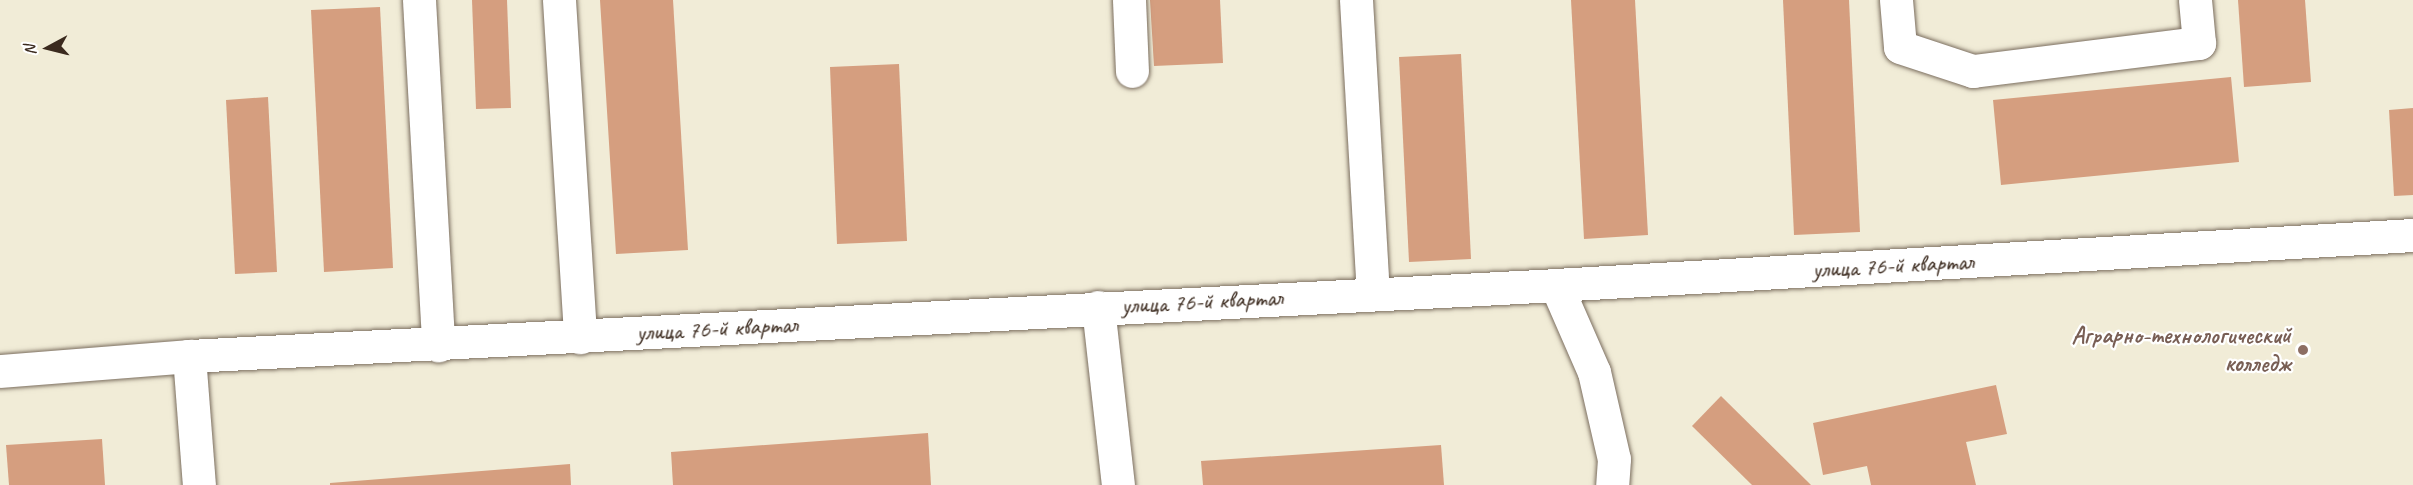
<!DOCTYPE html>
<meta charset="utf-8">
<style>
body{margin:0}
#map{position:relative;width:2413px;height:485px;overflow:hidden;background:#f1ecd7;font-family:Caveat,sans-serif}
div>[style]{position:absolute}
.building>*{inset:0;background:#d59e7f}
.roads{filter:drop-shadow(0 0 2px #7b6e5f) drop-shadow(0 0 2px #7b6e5f)}
.minor>*{height:33px;margin:-16.5px;padding:0 16.5px;transform-origin:16.5px;border-radius:16.5px;background:#fff}
.dots>*{width:16px;height:16px;translate:-50% -50%;box-sizing:border-box;border:3px solid #fff;border-radius:50%}
span{translate:-50% -50%;white-space:nowrap;text-align:center;line-height:1.15;-webkit-text-stroke:4.5px #fff;paint-order:stroke}
.street-label{font-size:24px;color:#3b2a1e}
.education-label{font-size:24px;color:#785e54;font-weight:700}
.right{translate:-100% -50%;text-align:right}
.north{position:absolute;left:18px;top:18px;width:60px;height:60px;-webkit-text-stroke:4px #fff;paint-order:stroke;rotate:263deg;font-size:16px;font-weight:700;line-height:24px;text-align:center;color:#3b2a1e}
.north::after{content:'';display:block;margin:auto;width:21px;height:27px;background:#3b2a1e;clip-path:polygon(50% 0,100% 100%,50% 72%,0 100%)}
</style>
<div id="map">
<div class="building">
<i style="clip-path:polygon(472px 0,507px 0,511px 108px,476px 109px)"></i>
<i style="clip-path:polygon(600px 0,673px 0,688px 250px,616px 254px)"></i>
<i style="clip-path:polygon(1150px 0,1220px 0,1223px 63px,1154px 66px)"></i>
<i style="clip-path:polygon(1571px 0,1635px 0,1648px 235px,1584px 239px)"></i>
<i style="clip-path:polygon(1783px 0,1849px 0,1860px 232px,1794px 235px)"></i>
<i style="clip-path:polygon(2238px 0,2305px 0,2311px 82px,2244px 87px)"></i>
<i style="clip-path:polygon(380px 7px,393px 268px,324px 272px,311px 10px)"></i>
<i style="clip-path:polygon(1461px 54px,1471px 259px,1409px 262px,1399px 57px)"></i>
<i style="clip-path:polygon(899px 64px,907px 241px,837px 244px,830px 67px)"></i>
<i style="clip-path:polygon(2231px 77px,2239px 162px,2001px 185px,1993px 100px)"></i>
<i style="clip-path:polygon(268px 97px,277px 272px,235px 274px,226px 100px)"></i>
<i style="clip-path:polygon(2413px 108px,2413px 195px,2394px 196px,2389px 110px)"></i>
<i style="clip-path:polygon(1996px 385px,2007px 434px,1966px 442px,1976px 485px,1871px 485px,1867px 466px,1823px 475px,1813px 423px)"></i>
<i style="clip-path:polygon(1721px 396px,1811px 485px,1752px 485px,1692px 426px)"></i>
<i style="clip-path:polygon(928px 433px,931px 485px,673px 485px,671px 452px)"></i>
<i style="clip-path:polygon(102px 439px,105px 485px,9px 485px,6px 445px)"></i>
<i style="clip-path:polygon(1441px 445px,1444px 485px,1203px 485px,1201px 461px)"></i>
<i style="clip-path:polygon(570px 464px,571px 485px,330px 485px,330px 483px)"></i>
</div>
<div class="roads">
<div class="minor">
<i style="left:419px;top:0;width:346px;rotate:86.8deg"></i>
<i style="left:559px;top:0;width:338px;rotate:86.4deg"></i>
<i style="left:1129px;top:0;width:71px;rotate:87.6deg"></i>
<i style="left:1356px;top:0;width:293px;rotate:86.7deg"></i>
<i style="left:1896px;top:0;width:47px;rotate:85.1deg"></i>
<i style="left:1900px;top:47px;width:77px;rotate:18.2deg"></i>
<i style="left:1973px;top:71px;width:228px;rotate:-7.1deg"></i>
<i style="left:2199px;top:43px;width:43px;rotate:-95.3deg"></i>
<i style="left:1556px;top:285px;width:95px;rotate:66.4deg"></i>
<i style="left:1594px;top:372px;width:89px;rotate:77.1deg"></i>
<i style="left:1614px;top:459px;width:26px;rotate:94deg"></i>
<i style="left:1098px;top:307px;width:179px;rotate:83.6deg"></i>
<i style="left:189px;top:356px;width:129px;rotate:85.6deg"></i>
<i style="left:0;top:371px;width:190px;rotate:-4.5deg"></i>
<i style="left:189px;top:356px;width:1369px;rotate:-2.97deg"></i>
<i style="left:1556px;top:285px;width:858px;rotate:-3.34deg"></i>
</div>
</div>
<div class="dots">
<i style="left:2303px;top:350px;background:#8d6e63"></i>
</div>
<div class="street-label">
<span style="left:1893px;top:266px;rotate:-3deg">улица 76-й квартал</span>
<span style="left:1202px;top:302px;rotate:-3deg">улица 76-й квартал</span>
<span style="left:717px;top:329px;rotate:-3deg">улица 76-й квартал</span>
</div>
<div class="education-label">
<span class="right" style="left:2291px;top:350px">Аграрно-технологический<br>колледж</span>
</div>
<div class="north">N</div>
</div>
